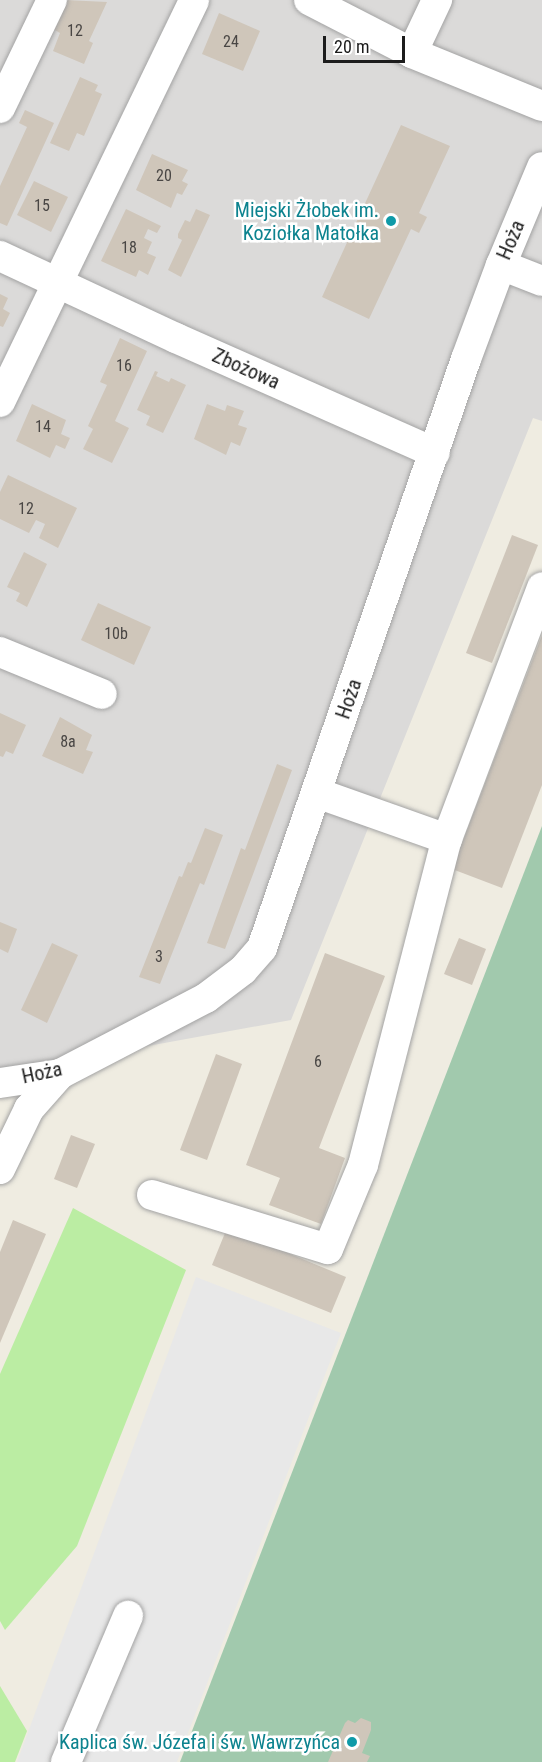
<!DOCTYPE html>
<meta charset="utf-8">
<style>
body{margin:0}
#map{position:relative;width:542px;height:1762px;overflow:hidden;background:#efece1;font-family:"Roboto Condensed",sans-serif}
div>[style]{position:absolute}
.residential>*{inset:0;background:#dbdad9}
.grass>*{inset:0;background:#bbeda3}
.cemetery>*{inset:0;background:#a1c9ad}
.parking>*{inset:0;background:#e8e8e8}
.building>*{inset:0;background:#cfc6ba}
.roads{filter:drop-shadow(0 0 2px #a3a3a3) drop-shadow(0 0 2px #a3a3a3)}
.minor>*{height:30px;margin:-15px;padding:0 15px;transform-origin:15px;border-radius:15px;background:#fff}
.dots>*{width:16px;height:16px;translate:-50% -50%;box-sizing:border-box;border:3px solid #fff;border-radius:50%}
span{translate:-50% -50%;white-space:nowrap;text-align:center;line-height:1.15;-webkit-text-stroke:5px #fff;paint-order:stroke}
.number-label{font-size:16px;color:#494644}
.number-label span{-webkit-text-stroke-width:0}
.culture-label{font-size:20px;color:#0d838f}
.right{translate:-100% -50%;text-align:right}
.street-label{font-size:20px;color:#1c1c1c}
.scale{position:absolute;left:323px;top:36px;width:82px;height:27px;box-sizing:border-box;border:3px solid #1c1c1c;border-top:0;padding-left:8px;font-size:18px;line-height:21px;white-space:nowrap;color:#1c1c1c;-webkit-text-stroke:4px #fff;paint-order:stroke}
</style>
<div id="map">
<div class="residential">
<i style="clip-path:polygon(0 0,542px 0,542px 421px,533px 418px,291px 1020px,0 1073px)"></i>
</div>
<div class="grass">
<i style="clip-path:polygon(73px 1208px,186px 1270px,77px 1546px,5px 1630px,0 1621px,0 1374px)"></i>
<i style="clip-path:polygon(0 1686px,27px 1731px,15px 1762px,0 1762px)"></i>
</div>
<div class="cemetery">
<i style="clip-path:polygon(542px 826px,542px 1762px,180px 1762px)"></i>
</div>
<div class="parking">
<i style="clip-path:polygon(196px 1277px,341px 1333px,177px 1762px,17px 1762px)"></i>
</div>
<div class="building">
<i style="clip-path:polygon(65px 0,107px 2px,89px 41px,93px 43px,84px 64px,53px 51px,60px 33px,53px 29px)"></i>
<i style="clip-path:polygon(219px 13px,260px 31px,243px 71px,202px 54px)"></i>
<i style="clip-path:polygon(80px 77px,98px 85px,95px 91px,102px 94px,84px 136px,77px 133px,69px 151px,50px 143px)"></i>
<i style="clip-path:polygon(25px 110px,54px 123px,7px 226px,0 223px,0 186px,27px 127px,19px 123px)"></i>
<i style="clip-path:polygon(401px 125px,450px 146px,419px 213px,427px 217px,419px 233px,411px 229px,369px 319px,322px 297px)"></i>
<i style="clip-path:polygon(152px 154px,188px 170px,182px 181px,188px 184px,182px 195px,177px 193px,171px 208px,136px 190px)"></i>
<i style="clip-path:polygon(34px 181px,68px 197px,51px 232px,17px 215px)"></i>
<i style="clip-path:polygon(126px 209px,161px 226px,157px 233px,148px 229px,144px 238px,152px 242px,147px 253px,156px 257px,148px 275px,139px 270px,136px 277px,101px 261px)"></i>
<i style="clip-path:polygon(196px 209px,210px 215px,181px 277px,168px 270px,182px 240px,178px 238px,178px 234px,185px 220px,190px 222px)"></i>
<i style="clip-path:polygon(0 294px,8px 298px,3px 309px,10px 313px,3px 327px,0 326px)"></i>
<i style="clip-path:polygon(120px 338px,147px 351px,115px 421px,129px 428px,112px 463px,83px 449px,93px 429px,88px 426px,107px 385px,100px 382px)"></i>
<i style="clip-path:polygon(155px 371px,158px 372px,156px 376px,169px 382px,171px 378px,186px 385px,163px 433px,146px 425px,150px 416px,137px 410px)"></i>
<i style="clip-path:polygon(32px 404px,66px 420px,61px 434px,70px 438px,65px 449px,56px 445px,50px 458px,16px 441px)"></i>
<i style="clip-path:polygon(207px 404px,225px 411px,227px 405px,244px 411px,238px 425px,247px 428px,240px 446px,231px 442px,226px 455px,194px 439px)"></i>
<i style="clip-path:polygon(8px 475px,77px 508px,58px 548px,39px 538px,45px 524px,36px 520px,29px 533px,0 519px,0 492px)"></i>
<i style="clip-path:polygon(512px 535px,538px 545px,492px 663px,466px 653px)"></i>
<i style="clip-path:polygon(24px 552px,47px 564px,27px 607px,16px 601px,20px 593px,7px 587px)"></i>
<i style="clip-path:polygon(98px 603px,151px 627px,134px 665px,81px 640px)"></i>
<i style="clip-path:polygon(542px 635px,542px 785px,502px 888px,452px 869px)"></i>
<i style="clip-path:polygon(0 713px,26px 725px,13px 754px,6px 751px,3px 757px,0 756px)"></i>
<i style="clip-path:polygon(60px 717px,92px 735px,86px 750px,93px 752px,83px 774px,42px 756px)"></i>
<i style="clip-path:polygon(277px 764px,292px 770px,225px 949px,207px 943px,241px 848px,245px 850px)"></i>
<i style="clip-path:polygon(205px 828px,223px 835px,204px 885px,200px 883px,160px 984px,139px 977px,179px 876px,182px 877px,188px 862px,191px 863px)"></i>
<i style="clip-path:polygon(0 922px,17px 929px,8px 953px,0 949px)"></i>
<i style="clip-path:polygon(459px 938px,486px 949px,472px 985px,444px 974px)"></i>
<i style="clip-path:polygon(52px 943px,78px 955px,47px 1023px,21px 1010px)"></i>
<i style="clip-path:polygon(325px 953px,385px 976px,319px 1148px,345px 1158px,321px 1224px,269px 1205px,280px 1178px,246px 1165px)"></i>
<i style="clip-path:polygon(216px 1054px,242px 1064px,207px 1160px,180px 1150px)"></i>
<i style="clip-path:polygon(71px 1135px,95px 1144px,77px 1188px,54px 1179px)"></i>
<i style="clip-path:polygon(13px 1220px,46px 1234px,0 1343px,0 1252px)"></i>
<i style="clip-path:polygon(227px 1228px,346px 1277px,331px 1313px,212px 1265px)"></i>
<i style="clip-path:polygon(361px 1718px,371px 1722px,371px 1730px,362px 1753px,370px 1756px,367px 1762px,328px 1762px,345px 1723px,348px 1720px,355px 1723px)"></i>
</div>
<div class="roads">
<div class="minor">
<i style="left:309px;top:0;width:116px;rotate:27.2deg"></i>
<i style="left:412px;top:53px;width:140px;rotate:22.2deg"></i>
<i style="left:412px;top:53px;width:59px;rotate:-64.7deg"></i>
<i style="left:0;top:108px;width:120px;rotate:-64.3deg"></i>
<i style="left:0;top:256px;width:194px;rotate:25deg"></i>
<i style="left:176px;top:338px;width:283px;rotate:23.9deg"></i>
<i style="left:501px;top:265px;width:44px;rotate:21.3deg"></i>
<i style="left:0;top:402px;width:446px;rotate:-64.2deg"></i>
<i style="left:0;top:652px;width:110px;rotate:22.4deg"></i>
<i style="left:317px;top:793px;width:138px;rotate:19.5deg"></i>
<i style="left:447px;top:839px;width:269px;rotate:-69.3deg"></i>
<i style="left:0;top:1083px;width:61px;rotate:-8.5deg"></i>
<i style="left:60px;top:1074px;width:165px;rotate:-27.5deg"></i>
<i style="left:206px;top:998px;width:46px;rotate:-37.1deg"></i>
<i style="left:243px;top:970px;width:29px;rotate:-49deg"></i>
<i style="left:262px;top:948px;width:623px;rotate:-70.9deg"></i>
<i style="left:466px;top:359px;width:100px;rotate:-69.6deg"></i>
<i style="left:501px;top:265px;width:106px;rotate:-67.3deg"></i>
<i style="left:0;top:1169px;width:67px;rotate:-64.2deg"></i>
<i style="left:29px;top:1109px;width:47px;rotate:-48.5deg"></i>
<i style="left:152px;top:1195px;width:184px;rotate:17.1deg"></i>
<i style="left:328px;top:1249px;width:91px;rotate:-67.4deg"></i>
<i style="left:363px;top:1165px;width:337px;rotate:-75.6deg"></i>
<i style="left:66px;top:1762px;width:159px;rotate:-67deg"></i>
</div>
</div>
<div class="dots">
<i style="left:391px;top:221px;background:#0f9aa8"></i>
<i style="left:352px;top:1742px;background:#0f9aa8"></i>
</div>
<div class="number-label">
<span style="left:75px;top:31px">12</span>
<span style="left:231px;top:42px">24</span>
<span style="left:164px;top:176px">20</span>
<span style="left:42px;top:206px">15</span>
<span style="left:129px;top:248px">18</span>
<span style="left:124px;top:366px">16</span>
<span style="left:43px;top:427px">14</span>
<span style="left:26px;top:509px">12</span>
<span style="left:116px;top:634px">10b</span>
<span style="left:68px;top:742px">8a</span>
<span style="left:159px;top:957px">3</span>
<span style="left:318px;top:1062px">6</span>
</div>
<div class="culture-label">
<span class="right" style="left:379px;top:222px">Miejski Żłobek im.<br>Koziołka Matołka</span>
<span class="right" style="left:340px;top:1742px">Kaplica św. Józefa i św. Wawrzyńca</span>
</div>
<div class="street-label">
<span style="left:511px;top:240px;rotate:-67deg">Hoża</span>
<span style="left:246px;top:369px;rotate:24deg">Zbożowa</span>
<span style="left:349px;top:699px;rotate:-71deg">Hoża</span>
<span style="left:42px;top:1073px;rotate:-12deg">Hoża</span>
</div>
<div class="scale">20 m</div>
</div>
